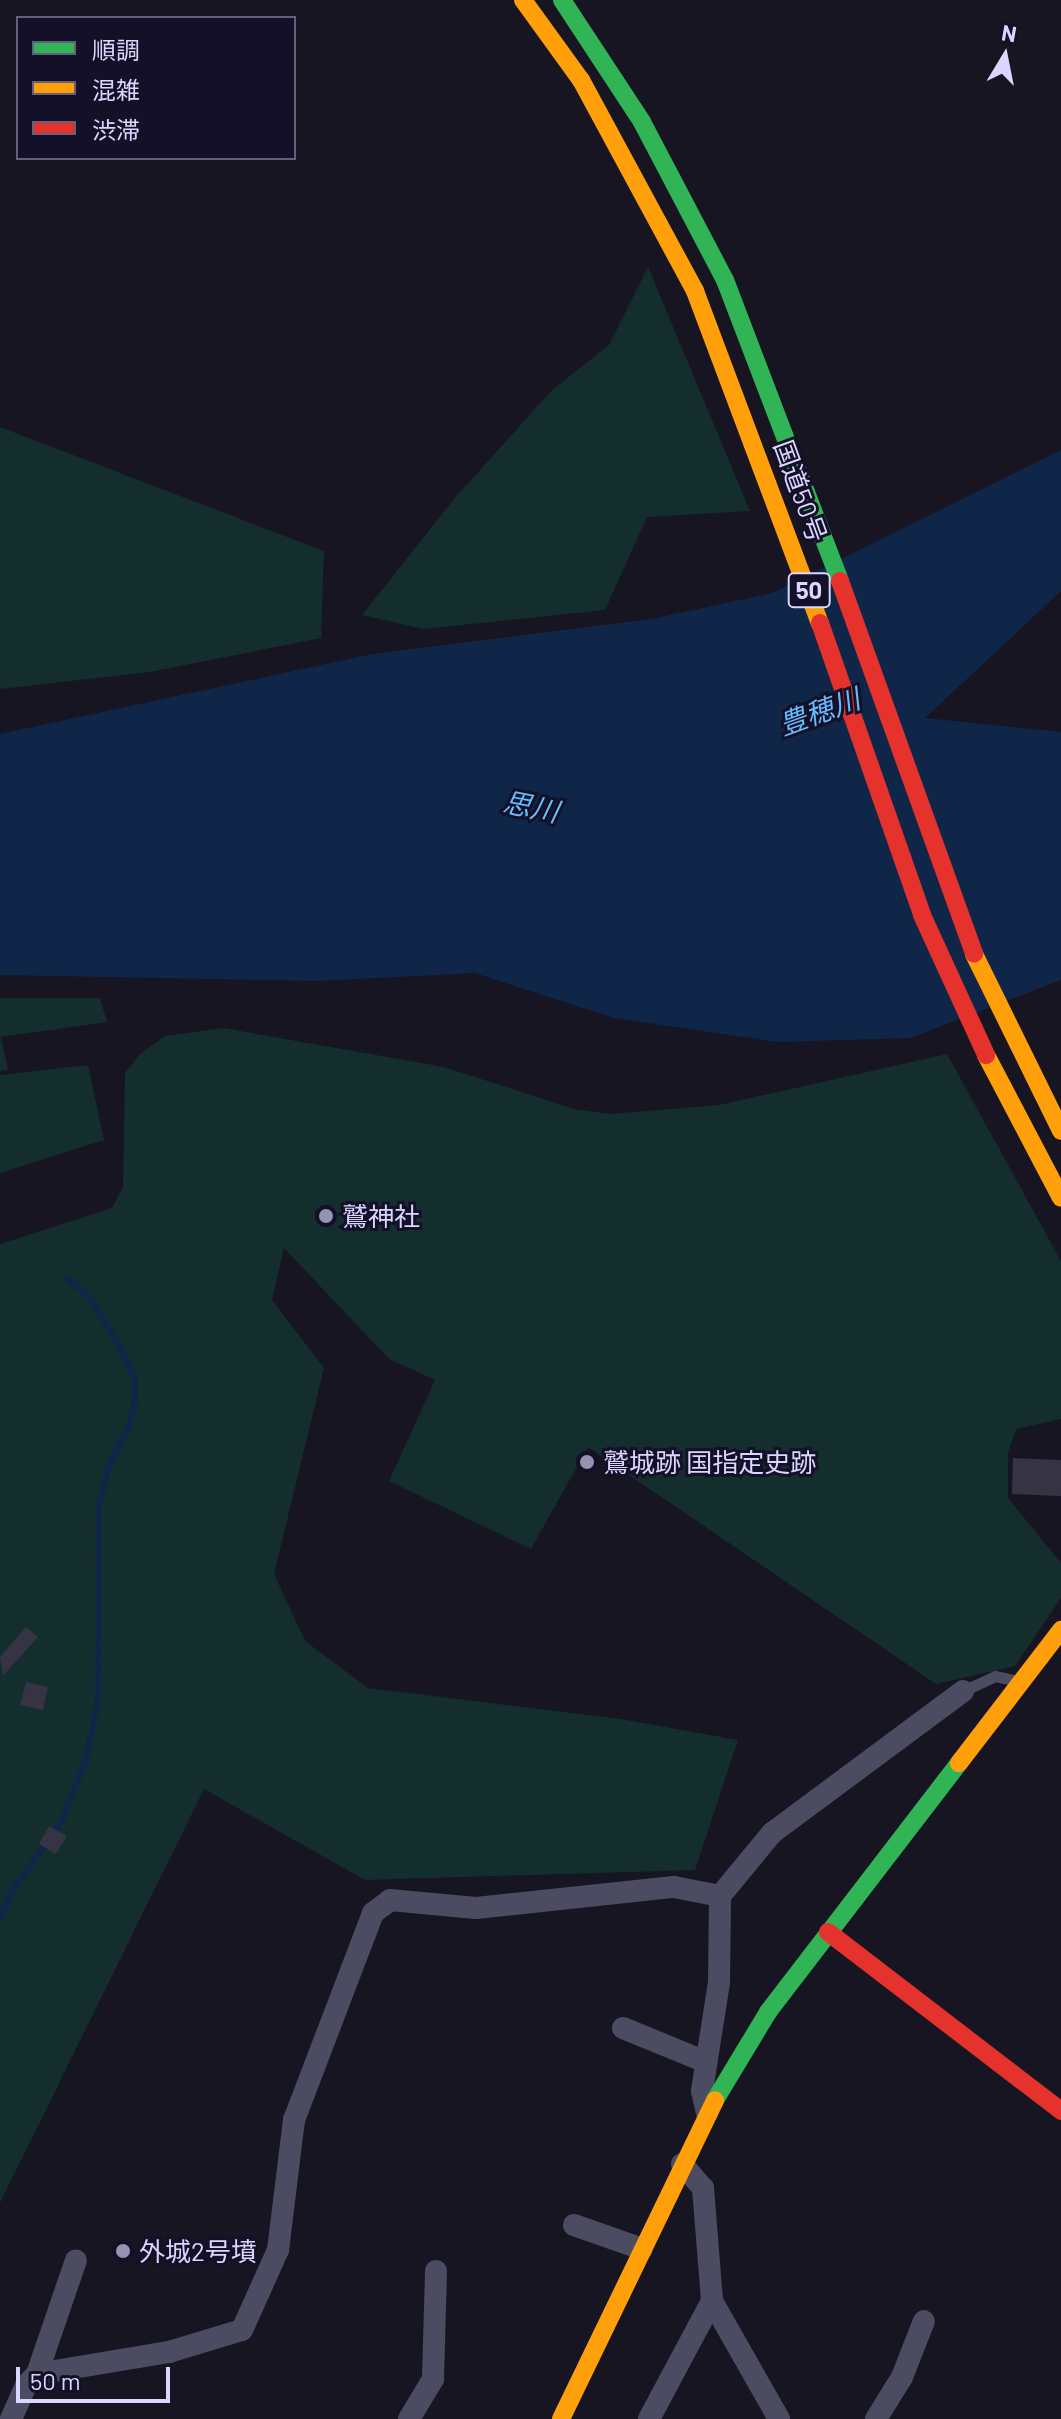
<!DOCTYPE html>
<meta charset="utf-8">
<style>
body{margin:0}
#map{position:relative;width:1061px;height:2419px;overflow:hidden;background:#171522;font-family:Barlow,"Noto Sans JP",sans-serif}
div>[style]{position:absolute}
.green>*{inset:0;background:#142d2d}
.water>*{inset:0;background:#102648}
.stream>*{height:6px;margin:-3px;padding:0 3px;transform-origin:3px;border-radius:3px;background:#102648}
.building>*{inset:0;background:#353344}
.lane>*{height:11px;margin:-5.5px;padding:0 5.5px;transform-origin:5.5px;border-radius:5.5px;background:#4b4b62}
.street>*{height:22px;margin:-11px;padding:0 11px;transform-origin:11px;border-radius:11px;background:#4b4b62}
.fast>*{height:18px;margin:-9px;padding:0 9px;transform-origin:9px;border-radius:9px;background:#30b455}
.slow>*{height:18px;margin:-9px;padding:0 9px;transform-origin:9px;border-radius:9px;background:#ff9f0a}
.jam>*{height:18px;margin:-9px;padding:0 9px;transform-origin:9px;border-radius:9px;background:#e5322d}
.dots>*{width:22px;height:22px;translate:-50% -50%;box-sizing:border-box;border:4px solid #131027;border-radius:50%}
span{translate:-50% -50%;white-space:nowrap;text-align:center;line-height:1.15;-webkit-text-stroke:6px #131027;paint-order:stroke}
.shield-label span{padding:2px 6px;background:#131027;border:2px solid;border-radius:6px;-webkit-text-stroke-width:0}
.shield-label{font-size:24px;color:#dad6fe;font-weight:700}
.street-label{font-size:26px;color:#dad6fe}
.poi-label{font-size:26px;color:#dad6fe}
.left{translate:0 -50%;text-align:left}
.water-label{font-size:28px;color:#66bcfd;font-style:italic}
.legend{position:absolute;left:16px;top:16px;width:280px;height:144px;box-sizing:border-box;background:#131027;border:2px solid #635f7d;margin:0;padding:10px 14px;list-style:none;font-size:24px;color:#dad6fe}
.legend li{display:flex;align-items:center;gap:16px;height:40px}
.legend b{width:40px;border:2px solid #635f7d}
.north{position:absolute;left:965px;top:16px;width:80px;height:80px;-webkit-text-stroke:6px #131027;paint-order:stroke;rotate:10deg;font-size:22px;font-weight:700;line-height:32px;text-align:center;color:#dad6fe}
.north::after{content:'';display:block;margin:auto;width:28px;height:36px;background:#dad6fe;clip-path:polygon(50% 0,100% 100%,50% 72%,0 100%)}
.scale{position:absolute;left:16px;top:2367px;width:154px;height:36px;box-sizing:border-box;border:4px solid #dad6fe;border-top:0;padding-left:10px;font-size:24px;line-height:28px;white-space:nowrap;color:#dad6fe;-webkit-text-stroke:6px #131027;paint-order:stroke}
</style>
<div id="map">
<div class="green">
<i style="clip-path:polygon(648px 267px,750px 511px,647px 517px,605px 610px,423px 629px,362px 615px,454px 499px,551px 391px,609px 345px)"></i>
<i style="clip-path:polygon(0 427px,324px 551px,321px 638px,150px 672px,0 689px)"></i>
<i style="clip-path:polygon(0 998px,100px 998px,107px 1022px,1px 1037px,8px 1070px,0 1071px)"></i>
<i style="clip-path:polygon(223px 1028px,444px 1067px,574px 1109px,609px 1114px,719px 1105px,947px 1054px,1061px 1261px,1061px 1419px,1016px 1429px,1008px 1453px,1008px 1498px,1061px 1563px,1061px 1598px,1015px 1666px,936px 1684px,588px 1447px,531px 1549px,389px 1481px,435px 1380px,389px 1359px,284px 1248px,272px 1300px,324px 1368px,274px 1574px,305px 1641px,368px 1688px,621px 1719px,738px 1740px,695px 1870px,365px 1880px,204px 1789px,0 2203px,0 1244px,112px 1208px,123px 1187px,125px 1073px,140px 1054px,165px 1036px)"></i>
<i style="clip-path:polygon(88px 1065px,104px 1140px,0 1173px,0 1075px)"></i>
</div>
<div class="water">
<i style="clip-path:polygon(1061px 450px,1061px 591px,925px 718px,1061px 732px,1061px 980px,910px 1038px,778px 1042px,614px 1018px,475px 973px,319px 981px,0 975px,0 734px,372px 654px,651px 619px,773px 593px)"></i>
</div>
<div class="stream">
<i style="left:0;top:1919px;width:28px;rotate:-67deg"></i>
<i style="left:11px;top:1893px;width:87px;rotate:-54.8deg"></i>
<i style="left:61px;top:1822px;width:64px;rotate:-67.9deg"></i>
<i style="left:85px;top:1763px;width:65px;rotate:-78.5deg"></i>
<i style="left:98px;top:1699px;width:194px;rotate:-89.7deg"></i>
<i style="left:99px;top:1505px;width:42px;rotate:-76.3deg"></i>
<i style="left:109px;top:1464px;width:42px;rotate:-61.6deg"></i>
<i style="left:129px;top:1427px;width:23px;rotate:-77deg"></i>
<i style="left:134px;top:1405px;width:25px;rotate:-88deg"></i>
<i style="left:135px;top:1380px;width:34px;rotate:-114deg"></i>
<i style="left:121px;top:1349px;width:57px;rotate:-120.6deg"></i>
<i style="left:92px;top:1300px;width:33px;rotate:-139deg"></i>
</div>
<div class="building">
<i style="clip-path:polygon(1013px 1458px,1061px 1460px,1061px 1496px,1012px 1494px)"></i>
<i style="clip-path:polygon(26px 1627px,38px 1637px,3px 1676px,0 1657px)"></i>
<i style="clip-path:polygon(26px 1682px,48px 1687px,43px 1710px,20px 1705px)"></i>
<i style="clip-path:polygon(49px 1826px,67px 1836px,56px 1854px,39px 1844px)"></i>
</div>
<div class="lane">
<i style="left:963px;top:1691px;width:35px;rotate:-25deg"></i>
<i style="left:995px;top:1676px;width:24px;rotate:12deg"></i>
</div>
<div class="street">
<i style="left:623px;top:2028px;width:90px;rotate:22.3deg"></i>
<i style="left:707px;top:2113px;width:23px;rotate:-103deg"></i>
<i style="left:702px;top:2091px;width:110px;rotate:-81.1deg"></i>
<i style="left:719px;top:1982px;width:86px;rotate:-89.3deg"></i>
<i style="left:720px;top:1896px;width:82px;rotate:-50.5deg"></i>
<i style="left:772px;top:1833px;width:238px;rotate:-36.6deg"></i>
<i style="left:682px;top:2164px;width:32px;rotate:49deg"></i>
<i style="left:703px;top:2188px;width:113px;rotate:85.4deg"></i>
<i style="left:712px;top:2301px;width:136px;rotate:60.4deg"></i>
<i style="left:574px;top:2225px;width:72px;rotate:19.4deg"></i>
<i style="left:37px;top:2374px;width:120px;rotate:-71.1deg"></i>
<i style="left:11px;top:2419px;width:37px;rotate:-66deg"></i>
<i style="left:26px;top:2385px;width:16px;rotate:-45deg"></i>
<i style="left:37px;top:2374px;width:134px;rotate:-9.5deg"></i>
<i style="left:169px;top:2352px;width:76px;rotate:-16.8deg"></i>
<i style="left:242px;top:2330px;width:88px;rotate:-65.8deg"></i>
<i style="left:278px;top:2250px;width:131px;rotate:-83deg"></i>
<i style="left:294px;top:2120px;width:222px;rotate:-69.1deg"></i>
<i style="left:373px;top:1913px;width:21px;rotate:-37deg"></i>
<i style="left:390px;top:1900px;width:86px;rotate:5.3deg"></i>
<i style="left:476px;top:1908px;width:199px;rotate:-6.1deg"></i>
<i style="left:674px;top:1887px;width:47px;rotate:11.1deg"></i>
<i style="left:409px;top:2419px;width:47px;rotate:-59deg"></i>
<i style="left:433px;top:2379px;width:108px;rotate:-88.4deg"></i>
<i style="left:649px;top:2419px;width:134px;rotate:-61.9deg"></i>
<i style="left:876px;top:2419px;width:49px;rotate:-58.2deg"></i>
<i style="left:902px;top:2377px;width:60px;rotate:-68.6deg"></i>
</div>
<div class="fast">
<i style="left:562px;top:0;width:146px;rotate:56.7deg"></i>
<i style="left:642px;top:122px;width:178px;rotate:62.3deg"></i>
<i style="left:725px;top:280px;width:322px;rotate:69.1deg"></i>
<i style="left:715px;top:2100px;width:103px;rotate:-58.9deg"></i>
<i style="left:768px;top:2012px;width:314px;rotate:-52.5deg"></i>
</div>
<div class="slow">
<i style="left:523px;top:0;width:99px;rotate:54.1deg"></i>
<i style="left:581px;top:80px;width:240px;rotate:61.6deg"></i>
<i style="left:695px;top:291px;width:355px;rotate:69.4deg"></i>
<i style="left:974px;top:954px;width:197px;rotate:63.8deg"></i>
<i style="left:986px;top:1055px;width:161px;rotate:62.3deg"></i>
<i style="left:959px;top:1763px;width:168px;rotate:-52.5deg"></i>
<i style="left:561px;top:2419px;width:354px;rotate:-64.2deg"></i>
</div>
<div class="jam">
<i style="left:840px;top:581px;width:396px;rotate:70.2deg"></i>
<i style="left:820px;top:623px;width:309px;rotate:70.7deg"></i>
<i style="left:922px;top:915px;width:154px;rotate:65.4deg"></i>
<i style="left:828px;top:1932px;width:294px;rotate:37.5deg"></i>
</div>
<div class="dots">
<i style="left:326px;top:1216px;background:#9692b1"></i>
<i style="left:587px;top:1462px;background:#9692b1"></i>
<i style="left:123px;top:2251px;background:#9692b1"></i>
</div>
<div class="shield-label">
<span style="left:809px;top:590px">50</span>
</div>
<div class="street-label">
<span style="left:801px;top:491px;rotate:70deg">国道50号</span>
</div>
<div class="poi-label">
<span class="left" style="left:342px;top:1216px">鷲神社</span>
<span class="left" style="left:603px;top:1462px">鷲城跡 国指定史跡</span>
<span class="left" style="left:139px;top:2251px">外城2号墳</span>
</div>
<div class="water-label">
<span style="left:819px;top:711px;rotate:-20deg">豊穂川</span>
<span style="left:531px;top:806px;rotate:11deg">思川</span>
</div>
<ul class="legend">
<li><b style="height:10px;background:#30b455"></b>順調</li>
<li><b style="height:10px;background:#ff9f0a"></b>混雑</li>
<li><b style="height:10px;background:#e5322d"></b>渋滞</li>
</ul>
<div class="north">N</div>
<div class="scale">50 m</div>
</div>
